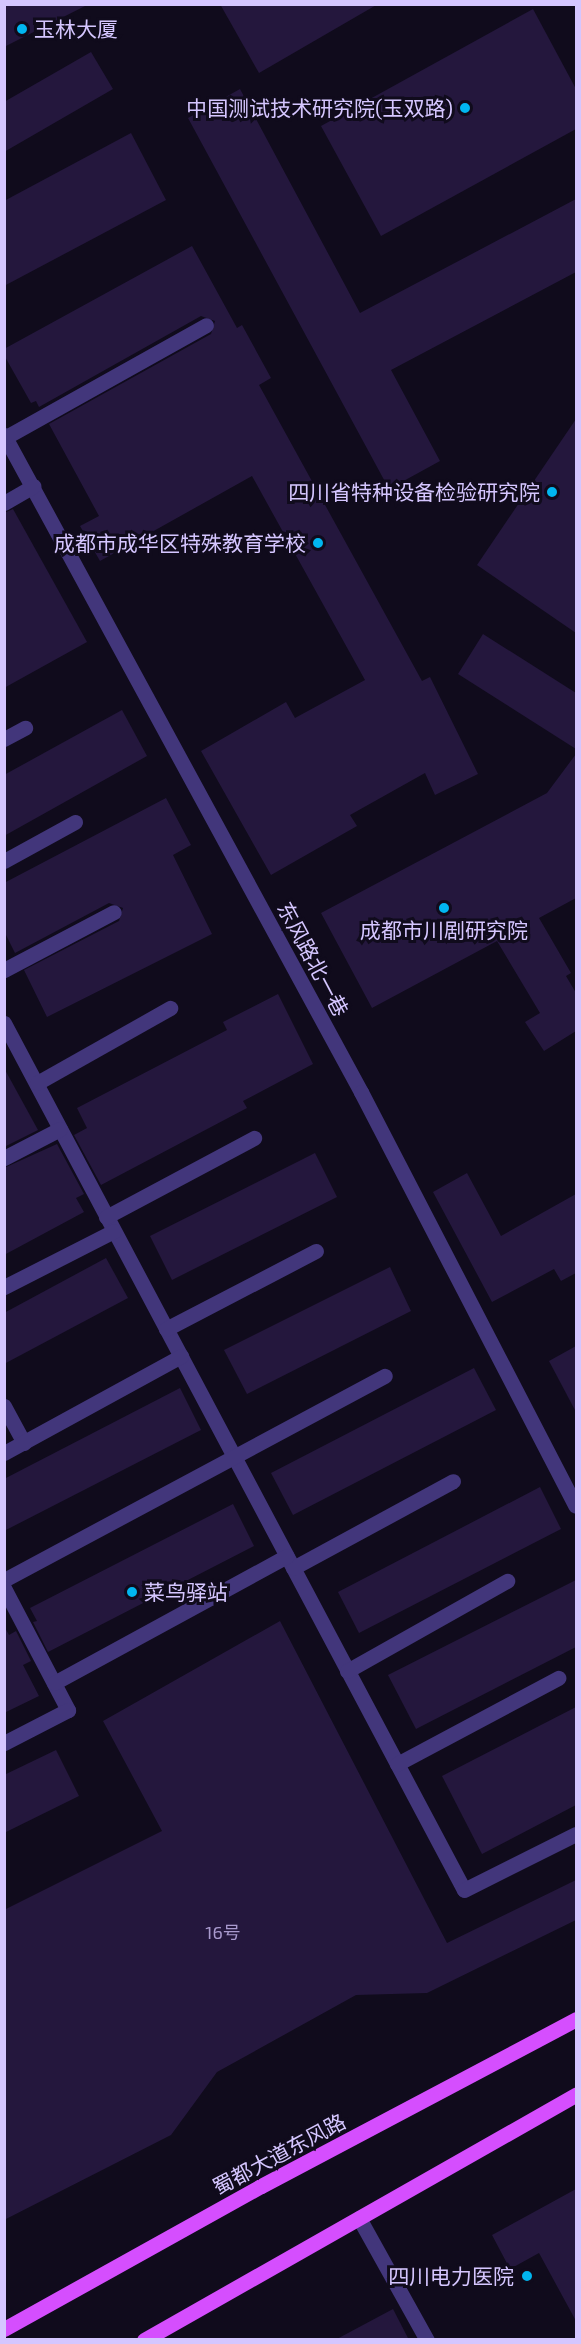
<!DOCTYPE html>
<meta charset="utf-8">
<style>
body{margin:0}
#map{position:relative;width:581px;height:2344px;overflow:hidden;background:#100b1c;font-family:"Exo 2","Noto Sans SC",sans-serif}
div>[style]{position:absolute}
.building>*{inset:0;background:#24173d}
.minor>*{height:15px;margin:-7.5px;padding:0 7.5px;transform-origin:7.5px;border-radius:7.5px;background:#42367b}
.major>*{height:15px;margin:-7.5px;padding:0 7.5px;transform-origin:7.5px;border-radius:7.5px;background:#d54efe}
.dots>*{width:16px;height:16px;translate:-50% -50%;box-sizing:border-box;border:3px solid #100b1c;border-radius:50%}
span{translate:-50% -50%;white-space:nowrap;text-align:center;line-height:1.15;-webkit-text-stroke:6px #100b1c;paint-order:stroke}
.number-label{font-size:18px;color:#a99ace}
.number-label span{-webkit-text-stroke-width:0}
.poi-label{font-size:21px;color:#d5c6ff}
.left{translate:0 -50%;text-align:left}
.right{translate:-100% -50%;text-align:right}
.street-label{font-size:21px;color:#d5c6ff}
.frame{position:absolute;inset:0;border:6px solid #d5c6ff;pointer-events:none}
</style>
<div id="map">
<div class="building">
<i style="clip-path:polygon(4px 4px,89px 4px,4px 47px)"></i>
<i style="clip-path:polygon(220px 4px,378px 4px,259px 73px)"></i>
<i style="clip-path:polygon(533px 9px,576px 89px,576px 129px,381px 236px,321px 126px)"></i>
<i style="clip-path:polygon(91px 52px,113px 89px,4px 152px,4px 102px)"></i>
<i style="clip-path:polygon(240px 89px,360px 313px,576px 199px,576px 272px,391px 370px,440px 461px,389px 489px,188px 118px)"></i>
<i style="clip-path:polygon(131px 133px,166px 200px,4px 286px,4px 201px)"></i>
<i style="clip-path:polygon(192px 246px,237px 328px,242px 325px,271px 378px,259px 385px,422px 681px,430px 677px,478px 774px,435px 795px,425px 773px,350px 815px,357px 826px,271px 875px,201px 751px,286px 702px,295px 718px,365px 680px,252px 476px,100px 561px,80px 526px,99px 516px,49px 424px,211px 334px,215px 321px,201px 316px,39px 407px,36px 401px,31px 403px,4px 355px,4px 349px)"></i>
<i style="clip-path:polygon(576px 419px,576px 633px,477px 565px)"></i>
<i style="clip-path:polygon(13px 509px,87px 642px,4px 688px,4px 513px)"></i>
<i style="clip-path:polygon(483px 634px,576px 693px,576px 749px,458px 674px)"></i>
<i style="clip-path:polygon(122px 710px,147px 756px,4px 836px,4px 775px)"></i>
<i style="clip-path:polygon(576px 754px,576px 898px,539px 918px,571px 973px,566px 976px,576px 993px,576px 1031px,544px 1051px,525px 1022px,540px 1013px,497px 941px,372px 1008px,321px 913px,547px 793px)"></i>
<i style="clip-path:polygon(166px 798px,191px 845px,173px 855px,212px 934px,47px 1017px,24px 970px,119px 921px,123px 908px,109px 903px,15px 953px,4px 931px,4px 883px)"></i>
<i style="clip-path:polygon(278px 994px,313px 1064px,243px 1101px,247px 1108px,101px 1185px,74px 1135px,87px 1128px,77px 1108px,227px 1030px,223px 1022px)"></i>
<i style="clip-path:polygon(4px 1068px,38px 1130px,4px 1147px)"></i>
<i style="clip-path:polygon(57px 1144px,84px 1194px,76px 1198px,84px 1212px,4px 1255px,4px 1168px)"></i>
<i style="clip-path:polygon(315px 1153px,337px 1197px,172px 1280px,150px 1236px)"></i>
<i style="clip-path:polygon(467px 1173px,501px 1236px,576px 1194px,576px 1273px,561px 1281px,554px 1269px,492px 1302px,433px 1192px)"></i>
<i style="clip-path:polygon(106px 1258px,128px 1298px,4px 1364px,4px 1313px)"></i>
<i style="clip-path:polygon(390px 1267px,411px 1311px,247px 1394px,224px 1350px)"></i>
<i style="clip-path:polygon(576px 1346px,576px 1412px,549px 1361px)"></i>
<i style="clip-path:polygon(474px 1368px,496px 1410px,293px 1515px,271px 1473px)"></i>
<i style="clip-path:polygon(180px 1388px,201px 1430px,4px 1531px,4px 1479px)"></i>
<i style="clip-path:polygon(540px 1487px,561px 1529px,359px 1633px,338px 1592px)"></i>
<i style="clip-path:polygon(233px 1504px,254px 1546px,48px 1652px,33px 1622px,37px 1621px,30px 1608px)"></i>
<i style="clip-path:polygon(576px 1580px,576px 1647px,416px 1729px,388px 1675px)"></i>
<i style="clip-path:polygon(280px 1621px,447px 1943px,576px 1880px,576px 1920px,427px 1993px,356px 1995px,217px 2072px,171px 2135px,4px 2220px,4px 1910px,162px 1831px,103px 1721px)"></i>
<i style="clip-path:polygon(4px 1626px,9px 1635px,16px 1631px,31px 1661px,23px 1665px,39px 1696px,4px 1713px)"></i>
<i style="clip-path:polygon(576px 1707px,576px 1805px,482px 1854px,442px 1776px)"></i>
<i style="clip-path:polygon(56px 1750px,79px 1796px,4px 1833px,4px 1775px)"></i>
<i style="clip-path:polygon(576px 2189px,576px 2321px,539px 2253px,510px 2269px,492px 2235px)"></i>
<i style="clip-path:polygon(393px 2309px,409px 2340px,335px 2340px)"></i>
</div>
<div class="minor">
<i style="left:4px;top:435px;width:748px;rotate:61.48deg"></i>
<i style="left:361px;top:1092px;width:466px;rotate:62.6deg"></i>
<i style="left:6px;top:437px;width:229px;rotate:-29.2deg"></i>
<i style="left:4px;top:503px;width:34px;rotate:-30deg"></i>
<i style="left:4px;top:739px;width:24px;rotate:-28deg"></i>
<i style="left:4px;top:861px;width:81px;rotate:-28.8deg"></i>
<i style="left:4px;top:970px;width:124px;rotate:-27.8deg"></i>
<i style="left:4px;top:1023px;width:981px;rotate:62.05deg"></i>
<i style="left:464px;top:1890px;width:125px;rotate:-26.6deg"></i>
<i style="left:37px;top:1083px;width:153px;rotate:-29.4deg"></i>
<i style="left:4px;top:1158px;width:63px;rotate:-27.4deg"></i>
<i style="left:106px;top:1217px;width:168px;rotate:-28.1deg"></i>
<i style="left:4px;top:1287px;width:123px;rotate:-27deg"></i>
<i style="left:166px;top:1329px;width:169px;rotate:-27.5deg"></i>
<i style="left:4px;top:1406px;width:42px;rotate:61.6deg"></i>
<i style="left:4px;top:1453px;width:202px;rotate:-28.7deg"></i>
<i style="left:293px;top:1568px;width:182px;rotate:-28.5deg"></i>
<i style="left:4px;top:1580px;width:432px;rotate:-28.2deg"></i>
<i style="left:4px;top:1588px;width:138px;rotate:62.3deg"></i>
<i style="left:68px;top:1710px;width:72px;rotate:152.7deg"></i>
<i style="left:347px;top:1671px;width:184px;rotate:-29.4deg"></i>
<i style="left:54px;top:1683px;width:265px;rotate:-28.6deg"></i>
<i style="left:397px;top:1764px;width:183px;rotate:-28.1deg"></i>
<i style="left:359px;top:2218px;width:140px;rotate:60.9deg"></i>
</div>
<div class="major">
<i style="left:4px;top:2329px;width:294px;rotate:-29.1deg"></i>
<i style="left:261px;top:2186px;width:357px;rotate:-27.9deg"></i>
<i style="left:144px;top:2340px;width:497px;rotate:-29.6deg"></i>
</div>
<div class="dots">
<i style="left:22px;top:29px;background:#01b6f0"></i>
<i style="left:465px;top:108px;background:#01b6f0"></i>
<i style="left:552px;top:492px;background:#01b6f0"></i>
<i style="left:318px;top:543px;background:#01b6f0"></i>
<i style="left:444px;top:908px;background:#01b6f0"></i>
<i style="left:132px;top:1592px;background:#01b6f0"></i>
<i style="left:527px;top:2276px;background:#01b6f0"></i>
</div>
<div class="number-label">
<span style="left:223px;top:1932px">16号</span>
</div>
<div class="poi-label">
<span class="left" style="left:34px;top:29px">玉林大厦</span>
<span class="right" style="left:453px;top:108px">中国测试技术研究院(玉双路)</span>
<span class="right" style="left:540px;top:492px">四川省特种设备检验研究院</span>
<span class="right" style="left:306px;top:543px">成都市成华区特殊教育学校</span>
<span style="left:444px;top:930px">成都市川剧研究院</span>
<span class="left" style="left:144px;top:1592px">菜鸟驿站</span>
<span class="right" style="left:514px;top:2276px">四川电力医院</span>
</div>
<div class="street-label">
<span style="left:313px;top:959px;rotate:62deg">东风路北一巷</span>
<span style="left:279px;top:2154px;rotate:-28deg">蜀都大道东风路</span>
</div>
<div class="frame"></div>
</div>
